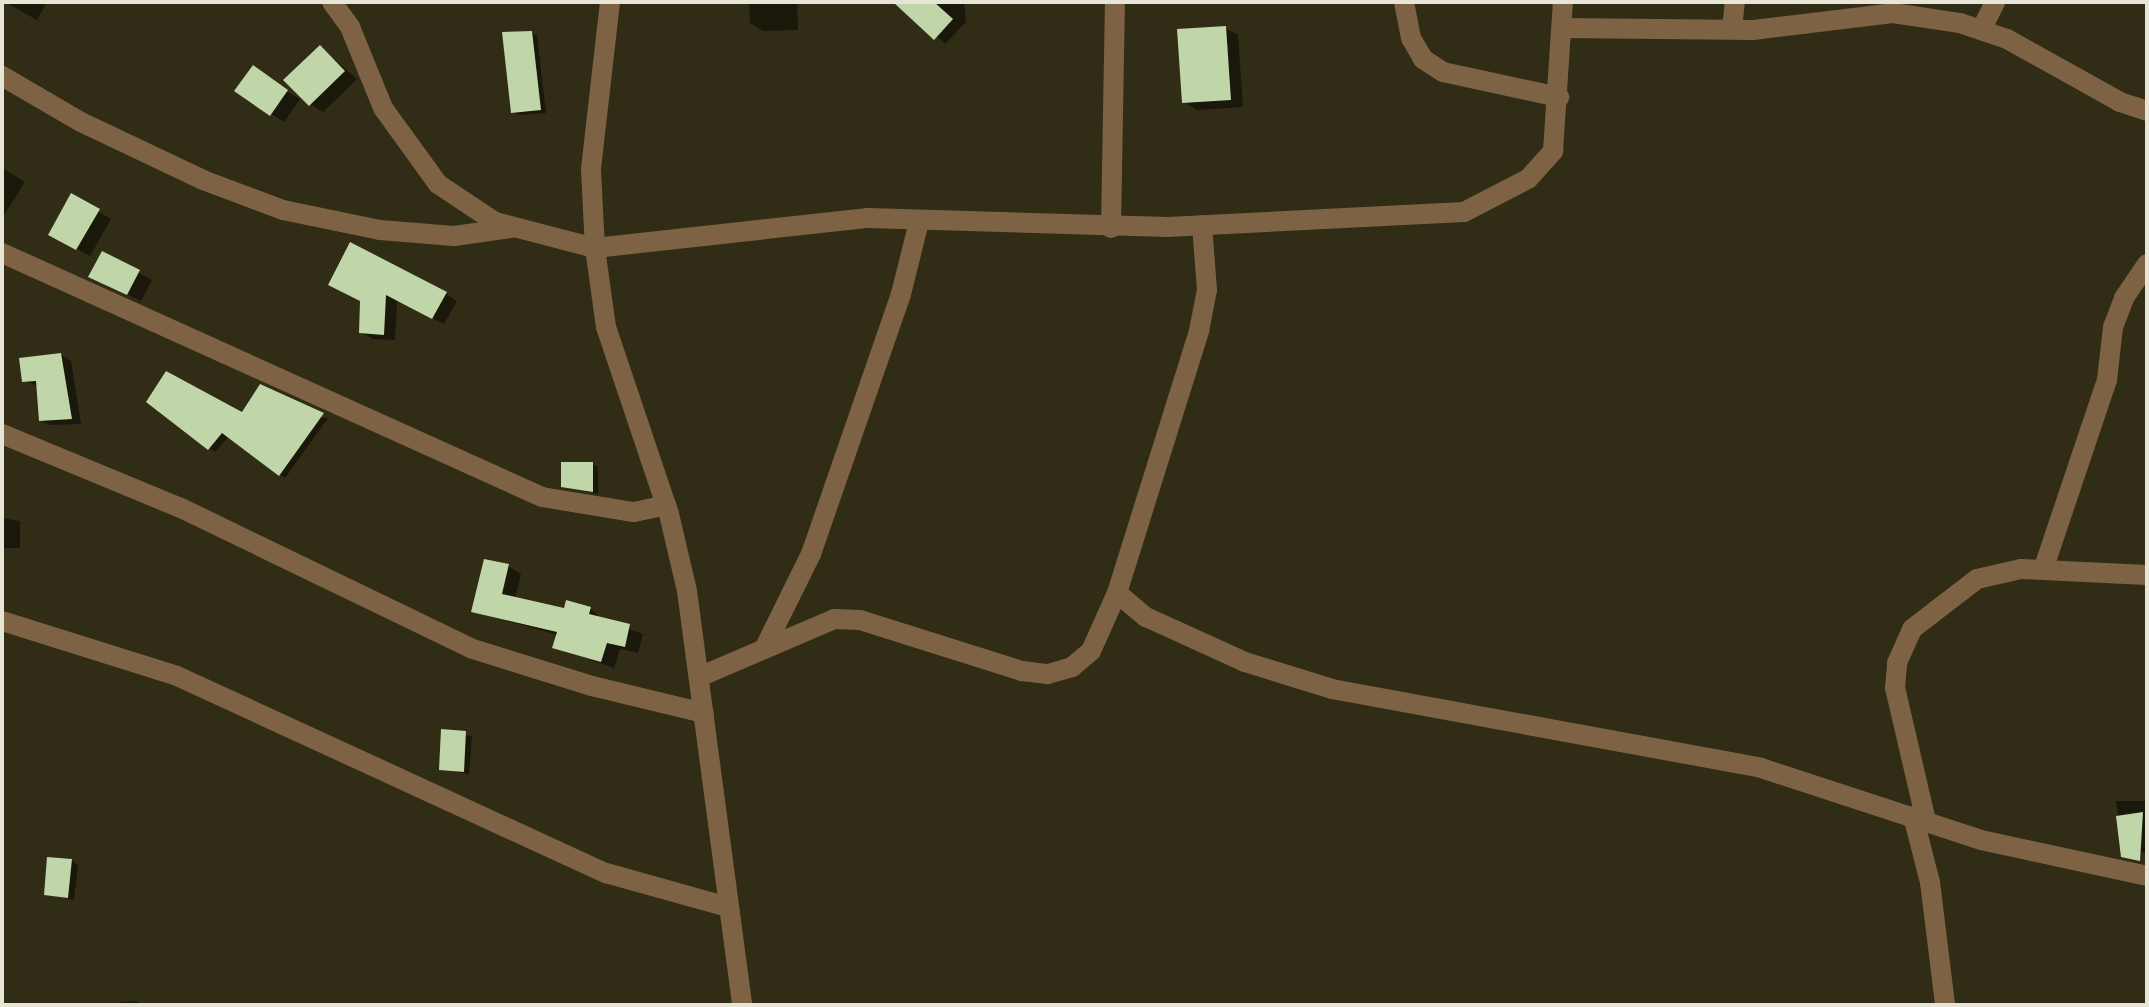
<!DOCTYPE html>
<style>
body{margin:0}
#map{position:relative;width:2149px;height:1007px;overflow:hidden;background:#312c15;font-family:"Titillium Web",sans-serif}
div>[style]{position:absolute}
.shadow>*{inset:0;background:#0007}
.building>*{inset:0;background:#c0d5a8}
.minor>*{height:20px;margin:-10px;padding:0 10px;transform-origin:10px;border-radius:10px;background:#7d6344}
span{translate:-50% -50%;white-space:nowrap;text-align:center;line-height:1.15;-webkit-text-stroke:8px #17150a;paint-order:stroke}
.frame{position:absolute;inset:0;border:4px solid #e7e5d6;pointer-events:none}
</style>
<div id="map">
<div class="shadow">
<i style="clip-path:polygon(5px 2px,47px 2px,37px 20px)"></i>
<i style="clip-path:polygon(749px 2px,797px 2px,798px 30px,763px 31px,750px 23px)"></i>
<i style="clip-path:polygon(904px 2px,964px 2px,966px 22px,945px 44px)"></i>
<i style="clip-path:polygon(1225px 28px,1238px 35px,1243px 107px,1197px 110px,1184px 102px)"></i>
<i style="clip-path:polygon(531px 33px,537px 36px,546px 113px,519px 115px,513px 112px)"></i>
<i style="clip-path:polygon(320px 47px,357px 79px,323px 112px,310px 104px)"></i>
<i style="clip-path:polygon(279px 87px,300px 99px,284px 122px,271px 114px)"></i>
<i style="clip-path:polygon(2px 168px,25px 182px,2px 218px)"></i>
<i style="clip-path:polygon(72px 196px,111px 219px,90px 256px,50px 234px)"></i>
<i style="clip-path:polygon(103px 253px,152px 280px,141px 301px,90px 277px)"></i>
<i style="clip-path:polygon(331px 284px,446px 294px,457px 301px,444px 324px,397px 300px,395px 340px,373px 339px,361px 332px,362px 301px)"></i>
<i style="clip-path:polygon(61px 355px,71px 361px,81px 424px,50px 425px,40px 420px,38px 386px,24px 381px)"></i>
<i style="clip-path:polygon(149px 402px,243px 415px,328px 418px,285px 478px,229px 436px,215px 452px)"></i>
<i style="clip-path:polygon(592px 464px,598px 467px,598px 494px,563px 486px)"></i>
<i style="clip-path:polygon(2px 518px,20px 521px,20px 548px,2px 548px)"></i>
<i style="clip-path:polygon(508px 566px,521px 574px,515px 599px,565px 611px,568px 602px,591px 609px,603px 620px,643px 634px,638px 653px,620px 649px,614px 668px,555px 647px,558px 635px,473px 611px)"></i>
<i style="clip-path:polygon(443px 732px,472px 736px,469px 774px,441px 769px)"></i>
<i style="clip-path:polygon(2116px 801px,2147px 801px,2147px 853px,2123px 850px)"></i>
<i style="clip-path:polygon(72px 861px,78px 865px,74px 900px,46px 894px)"></i>
<i style="clip-path:polygon(136px 1001px,143px 1005px,105px 1005px,105px 1004px)"></i>
</div>
<div class="building">
<i style="clip-path:polygon(893px 2px,934px 2px,953px 19px,934px 40px)"></i>
<i style="clip-path:polygon(1226px 26px,1231px 100px,1182px 103px,1177px 29px)"></i>
<i style="clip-path:polygon(532px 31px,541px 110px,511px 113px,502px 32px)"></i>
<i style="clip-path:polygon(320px 45px,345px 71px,309px 106px,283px 80px)"></i>
<i style="clip-path:polygon(253px 65px,288px 90px,270px 116px,234px 91px)"></i>
<i style="clip-path:polygon(71px 193px,100px 209px,76px 250px,48px 235px)"></i>
<i style="clip-path:polygon(350px 242px,447px 292px,432px 319px,386px 295px,384px 335px,359px 333px,360px 301px,328px 285px)"></i>
<i style="clip-path:polygon(102px 251px,140px 270px,127px 295px,88px 277px)"></i>
<i style="clip-path:polygon(61px 353px,72px 419px,39px 421px,36px 381px,22px 382px,19px 358px)"></i>
<i style="clip-path:polygon(166px 371px,242px 412px,260px 384px,324px 413px,279px 476px,222px 433px,208px 450px,146px 402px)"></i>
<i style="clip-path:polygon(561px 462px,593px 462px,593px 492px,561px 487px)"></i>
<i style="clip-path:polygon(484px 559px,509px 564px,502px 594px,564px 608px,566px 600px,591px 607px,589px 614px,630px 624px,625px 647px,607px 643px,601px 662px,552px 648px,557px 632px,471px 612px)"></i>
<i style="clip-path:polygon(441px 729px,466px 731px,464px 772px,439px 770px)"></i>
<i style="clip-path:polygon(2143px 812px,2140px 861px,2121px 857px,2116px 816px)"></i>
<i style="clip-path:polygon(47px 857px,72px 859px,68px 898px,44px 895px)"></i>
</div>
<div class="minor">
<i style="left:332px;top:2px;width:31px;rotate:54deg"></i>
<i style="left:350px;top:27px;width:87px;rotate:67.8deg"></i>
<i style="left:383px;top:108px;width:94px;rotate:54.1deg"></i>
<i style="left:438px;top:184px;width:69px;rotate:33.7deg"></i>
<i style="left:495px;top:222px;width:103px;rotate:14.6deg"></i>
<i style="left:595px;top:248px;width:275px;rotate:-6.3deg"></i>
<i style="left:868px;top:218px;width:300px;rotate:1.7deg"></i>
<i style="left:1168px;top:227px;width:296px;rotate:-2.9deg"></i>
<i style="left:1464px;top:212px;width:72px;rotate:-27.3deg"></i>
<i style="left:1528px;top:179px;width:38px;rotate:-48deg"></i>
<i style="left:1553px;top:151px;width:149px;rotate:-86.2deg"></i>
<i style="left:610px;top:2px;width:169px;rotate:96.5deg"></i>
<i style="left:591px;top:170px;width:78px;rotate:87.1deg"></i>
<i style="left:595px;top:248px;width:80px;rotate:82.1deg"></i>
<i style="left:606px;top:327px;width:197px;rotate:71.4deg"></i>
<i style="left:669px;top:514px;width:79px;rotate:76.8deg"></i>
<i style="left:687px;top:591px;width:418px;rotate:82.4deg"></i>
<i style="left:1404px;top:2px;width:37px;rotate:79deg"></i>
<i style="left:1411px;top:38px;width:24px;rotate:60deg"></i>
<i style="left:1423px;top:59px;width:24px;rotate:33deg"></i>
<i style="left:1443px;top:72px;width:119px;rotate:12.2deg"></i>
<i style="left:1563px;top:28px;width:190px;rotate:0.6deg"></i>
<i style="left:1753px;top:30px;width:141px;rotate:-6.9deg"></i>
<i style="left:1893px;top:13px;width:68px;rotate:8.5deg"></i>
<i style="left:1960px;top:23px;width:50px;rotate:18.8deg"></i>
<i style="left:2007px;top:39px;width:129px;rotate:29.1deg"></i>
<i style="left:2120px;top:102px;width:28px;rotate:18deg"></i>
<i style="left:1732px;top:29px;width:27px;rotate:-84deg"></i>
<i style="left:1981px;top:30px;width:31px;rotate:-63deg"></i>
<i style="left:2px;top:76px;width:91px;rotate:30.2deg"></i>
<i style="left:81px;top:122px;width:135px;rotate:25.4deg"></i>
<i style="left:203px;top:180px;width:85px;rotate:20.6deg"></i>
<i style="left:283px;top:210px;width:99px;rotate:11.7deg"></i>
<i style="left:380px;top:230px;width:74px;rotate:4.6deg"></i>
<i style="left:454px;top:236px;width:58px;rotate:-8deg"></i>
<i style="left:1111px;top:228px;width:226px;rotate:-89deg"></i>
<i style="left:2px;top:253px;width:593px;rotate:24.32deg"></i>
<i style="left:542px;top:497px;width:93px;rotate:9.3deg"></i>
<i style="left:634px;top:512px;width:33px;rotate:-12deg"></i>
<i style="left:2px;top:434px;width:194px;rotate:22.5deg"></i>
<i style="left:181px;top:508px;width:324px;rotate:25.8deg"></i>
<i style="left:473px;top:649px;width:125px;rotate:17.3deg"></i>
<i style="left:592px;top:686px;width:115px;rotate:13.6deg"></i>
<i style="left:2043px;top:570px;width:200px;rotate:-71.4deg"></i>
<i style="left:2107px;top:380px;width:53px;rotate:-83.5deg"></i>
<i style="left:2113px;top:327px;width:31px;rotate:-69deg"></i>
<i style="left:2124px;top:298px;width:41px;rotate:-55.9deg"></i>
<i style="left:1117px;top:593px;width:38px;rotate:40deg"></i>
<i style="left:1146px;top:617px;width:109px;rotate:24.4deg"></i>
<i style="left:1245px;top:662px;width:91px;rotate:17.2deg"></i>
<i style="left:1332px;top:689px;width:436px;rotate:10.4deg"></i>
<i style="left:1761px;top:768px;width:231px;rotate:18.1deg"></i>
<i style="left:1981px;top:840px;width:170px;rotate:12.2deg"></i>
<i style="left:2px;top:621px;width:183px;rotate:17.4deg"></i>
<i style="left:177px;top:676px;width:472px;rotate:24.7deg"></i>
<i style="left:606px;top:873px;width:127px;rotate:15.6deg"></i>
<i style="left:765px;top:647px;width:104px;rotate:-63.7deg"></i>
<i style="left:811px;top:554px;width:275px;rotate:-70.9deg"></i>
<i style="left:901px;top:294px;width:74px;rotate:-76deg"></i>
<i style="left:699px;top:677px;width:147px;rotate:-23.2deg"></i>
<i style="left:834px;top:619px;width:26px;rotate:2deg"></i>
<i style="left:860px;top:620px;width:170px;rotate:17.5deg"></i>
<i style="left:1022px;top:671px;width:26px;rotate:7deg"></i>
<i style="left:1048px;top:674px;width:25px;rotate:-16deg"></i>
<i style="left:1072px;top:667px;width:25px;rotate:-40deg"></i>
<i style="left:1091px;top:651px;width:64px;rotate:-65.9deg"></i>
<i style="left:1117px;top:593px;width:275px;rotate:-72.6deg"></i>
<i style="left:1199px;top:331px;width:42px;rotate:-79deg"></i>
<i style="left:1207px;top:290px;width:65px;rotate:-94.4deg"></i>
<i style="left:1913px;top:816px;width:68px;rotate:75.6deg"></i>
<i style="left:1930px;top:882px;width:124px;rotate:83deg"></i>
<i style="left:1926px;top:821px;width:137px;rotate:-103.1deg"></i>
<i style="left:1895px;top:688px;width:25px;rotate:-85deg"></i>
<i style="left:1897px;top:663px;width:37px;rotate:-66deg"></i>
<i style="left:1912px;top:629px;width:82px;rotate:-37.6deg"></i>
<i style="left:1977px;top:579px;width:45px;rotate:-12.8deg"></i>
<i style="left:2021px;top:569px;width:126px;rotate:2.7deg"></i>
</div>
<div class="frame"></div>
</div>
